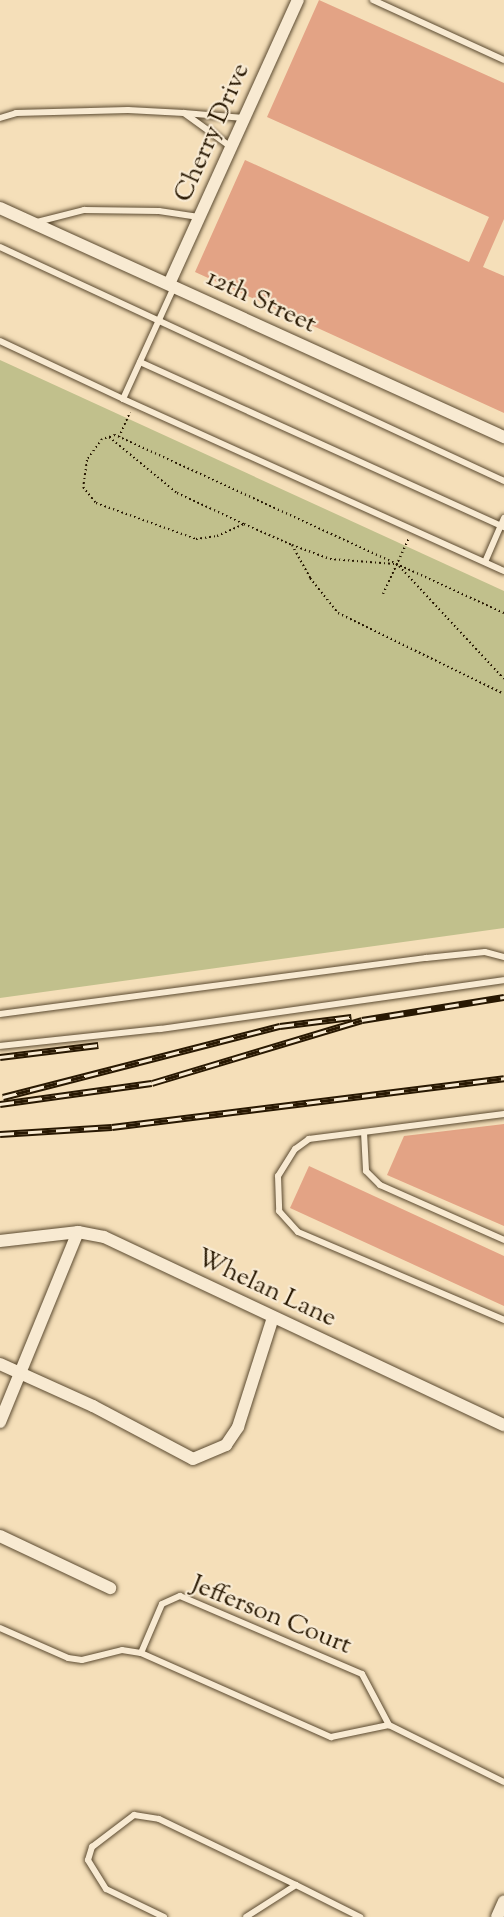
<!DOCTYPE html>
<style>
body{margin:0}
#map{position:relative;width:504px;height:1917px;overflow:hidden;background:#f5dfb9;font-family:"Sorts Mill Goudy",serif}
div>[style]{position:absolute}
.green>*{inset:0;background:#c1c08c}
.building>*{inset:0;background:#e3a385}
.path>*{height:2px;margin-top:-1px;transform-origin:0;background:repeating-linear-gradient(90deg,#281802 0 1.5px,transparent 0 4.5px)}
.roads{filter:drop-shadow(0 0 2px #5b4a30) drop-shadow(0 0 2px #5b4a30)}
.service>*{height:6px;margin:-3px;padding:0 3px;transform-origin:3px;border-radius:3px;background:#f8ead2}
.minor>*{height:12px;margin:-6px;padding:0 6px;transform-origin:6px;border-radius:6px;background:#f8ead2}
.rail>*{height:7px;margin-top:-3.5px;transform-origin:0;background:repeating-linear-gradient(90deg,#f8ead2 0 14px,#281802 0 28px);box-sizing:border-box;border-block:2px solid #281802}
span{translate:-50% -50%;white-space:nowrap;text-align:center;line-height:1.15;-webkit-text-stroke:4.5px #f8ead2;paint-order:stroke}
.street-label{font-size:26px;color:#281802}
</style>
<div id="map">
<div class="green">
<i style="clip-path:polygon(0 360px,504px 591px,504px 928px,0 998px)"></i>
</div>
<div class="building">
<i style="clip-path:polygon(319px 0,504px 83px,504px 219px,483px 267px,504px 276px,504px 413px,195px 272px,245px 160px,469px 262px,489px 217px,267px 117px)"></i>
<i style="clip-path:polygon(504px 1124px,504px 1226px,387px 1175px,404px 1136px)"></i>
<i style="clip-path:polygon(309px 1166px,504px 1256px,504px 1306px,290px 1208px)"></i>
</div>
<div class="path">
<i style="left:109px;top:437px;width:88px;rotate:39.5deg"></i>
<i style="left:177px;top:493px;width:74px;rotate:24.8deg"></i>
<i style="left:119px;top:437px;width:27px;rotate:-66deg"></i>
<i style="left:292px;top:545px;width:40px;rotate:20.2deg"></i>
<i style="left:330px;top:559px;width:65px;rotate:4.4deg"></i>
<i style="left:399px;top:566px;width:154px;rotate:47.1deg"></i>
<i style="left:383px;top:594px;width:62px;rotate:-65.1deg"></i>
<i style="left:504px;top:613px;width:428px;rotate:-155.4deg"></i>
<i style="left:115px;top:435px;width:14px;rotate:163deg"></i>
<i style="left:102px;top:439px;width:26px;rotate:126deg"></i>
<i style="left:87px;top:460px;width:27px;rotate:98deg"></i>
<i style="left:83px;top:487px;width:21px;rotate:51deg"></i>
<i style="left:96px;top:503px;width:106px;rotate:19.8deg"></i>
<i style="left:196px;top:539px;width:21px;rotate:-8deg"></i>
<i style="left:217px;top:536px;width:30px;rotate:-24deg"></i>
<i style="left:244px;top:524px;width:52px;rotate:23.6deg"></i>
<i style="left:292px;top:545px;width:38px;rotate:61deg"></i>
<i style="left:310px;top:578px;width:45px;rotate:51.3deg"></i>
<i style="left:338px;top:613px;width:185px;rotate:26deg"></i>
</div>
<div class="roads">
<div class="service">
<i style="left:373px;top:0;width:144px;rotate:24.6deg"></i>
<i style="left:0;top:118px;width:17px;rotate:-17deg"></i>
<i style="left:16px;top:113px;width:112px;rotate:-1.5deg"></i>
<i style="left:128px;top:110px;width:56px;rotate:3.1deg"></i>
<i style="left:231px;top:147px;width:58px;rotate:-144.1deg"></i>
<i style="left:184px;top:113px;width:60px;rotate:4.8deg"></i>
<i style="left:37px;top:222px;width:49px;rotate:-14.3deg"></i>
<i style="left:84px;top:210px;width:75px;rotate:0.8deg"></i>
<i style="left:159px;top:211px;width:40px;rotate:8.5deg"></i>
<i style="left:0;top:247px;width:556px;rotate:24.9deg"></i>
<i style="left:174px;top:287px;width:123px;rotate:114.5deg"></i>
<i style="left:123px;top:399px;width:418px;rotate:24.3deg"></i>
<i style="left:0;top:341px;width:136px;rotate:25.2deg"></i>
<i style="left:140px;top:362px;width:400px;rotate:24.4deg"></i>
<i style="left:485px;top:562px;width:48px;rotate:-66.6deg"></i>
<i style="left:0;top:1014px;width:430px;rotate:-7.5deg"></i>
<i style="left:426px;top:958px;width:59px;rotate:-5.8deg"></i>
<i style="left:485px;top:952px;width:20px;rotate:15deg"></i>
<i style="left:0;top:1046px;width:161px;rotate:-6.1deg"></i>
<i style="left:160px;top:1029px;width:347px;rotate:-8.1deg"></i>
<i style="left:504px;top:1114px;width:197px;rotate:172.7deg"></i>
<i style="left:309px;top:1139px;width:17px;rotate:144deg"></i>
<i style="left:295px;top:1149px;width:32px;rotate:122deg"></i>
<i style="left:278px;top:1176px;width:35px;rotate:88deg"></i>
<i style="left:279px;top:1211px;width:28px;rotate:48deg"></i>
<i style="left:298px;top:1232px;width:224px;rotate:23.1deg"></i>
<i style="left:364px;top:1132px;width:39px;rotate:87deg"></i>
<i style="left:366px;top:1171px;width:20px;rotate:45deg"></i>
<i style="left:380px;top:1185px;width:136px;rotate:23.9deg"></i>
<i style="left:0;top:1628px;width:74px;rotate:23.8deg"></i>
<i style="left:68px;top:1658px;width:14px;rotate:8deg"></i>
<i style="left:82px;top:1660px;width:41px;rotate:-14deg"></i>
<i style="left:122px;top:1650px;width:19px;rotate:9deg"></i>
<i style="left:141px;top:1653px;width:208px;rotate:23.9deg"></i>
<i style="left:331px;top:1737px;width:59px;rotate:-11.7deg"></i>
<i style="left:141px;top:1653px;width:53px;rotate:-66.8deg"></i>
<i style="left:162px;top:1604px;width:20px;rotate:-24deg"></i>
<i style="left:180px;top:1596px;width:198px;rotate:23.2deg"></i>
<i style="left:362px;top:1674px;width:58px;rotate:62.1deg"></i>
<i style="left:389px;top:1725px;width:128px;rotate:26.4deg"></i>
<i style="left:296px;top:1885px;width:72px;rotate:26.6deg"></i>
<i style="left:164px;top:1917px;width:64px;rotate:-154.2deg"></i>
<i style="left:106px;top:1889px;width:34px;rotate:-122deg"></i>
<i style="left:88px;top:1860px;width:14px;rotate:-73deg"></i>
<i style="left:92px;top:1847px;width:53px;rotate:-37.3deg"></i>
<i style="left:134px;top:1815px;width:25px;rotate:9deg"></i>
<i style="left:159px;top:1819px;width:152px;rotate:25.7deg"></i>
<i style="left:296px;top:1885px;width:59px;rotate:147.4deg"></i>
</div>
<div class="minor">
<i style="left:0;top:208px;width:554px;rotate:24.44deg"></i>
<i style="left:169px;top:284px;width:312px;rotate:-65.6deg"></i>
<i style="left:0;top:1241px;width:79px;rotate:-6.6deg"></i>
<i style="left:78px;top:1232px;width:26px;rotate:11deg"></i>
<i style="left:104px;top:1237px;width:442px;rotate:25.2deg"></i>
<i style="left:0;top:1364px;width:102px;rotate:24.3deg"></i>
<i style="left:93px;top:1406px;width:113px;rotate:27.9deg"></i>
<i style="left:193px;top:1459px;width:36px;rotate:-23deg"></i>
<i style="left:226px;top:1445px;width:22px;rotate:-56deg"></i>
<i style="left:238px;top:1427px;width:115px;rotate:-72.3deg"></i>
<i style="left:0;top:1422px;width:205px;rotate:-67.7deg"></i>
<i style="left:0;top:1536px;width:122px;rotate:25.3deg"></i>
<i style="left:497px;top:1917px;width:17px;rotate:-66deg"></i>
</div>
</div>
<div class="rail">
<i style="left:0;top:1057px;width:99px;rotate:-7deg"></i>
<i style="left:3px;top:1097px;width:286px;rotate:-14.4deg"></i>
<i style="left:280px;top:1026px;width:72px;rotate:-7.2deg"></i>
<i style="left:0;top:1104px;width:153px;rotate:-7.9deg"></i>
<i style="left:152px;top:1083px;width:219px;rotate:-16.7deg"></i>
<i style="left:362px;top:1020px;width:144px;rotate:-9.2deg"></i>
<i style="left:0;top:1134px;width:112px;rotate:-3.6deg"></i>
<i style="left:112px;top:1127px;width:395px;rotate:-7.1deg"></i>
</div>
<div class="street-label">
<span style="left:213px;top:133px;rotate:-66deg">Cherry Drive</span>
<span style="left:261px;top:302px;rotate:25deg">12th Street</span>
<span style="left:266px;top:1289px;rotate:25deg">Whelan Lane</span>
<span style="left:271px;top:1616px;rotate:22deg">Jefferson Court</span>
</div>
</div>
